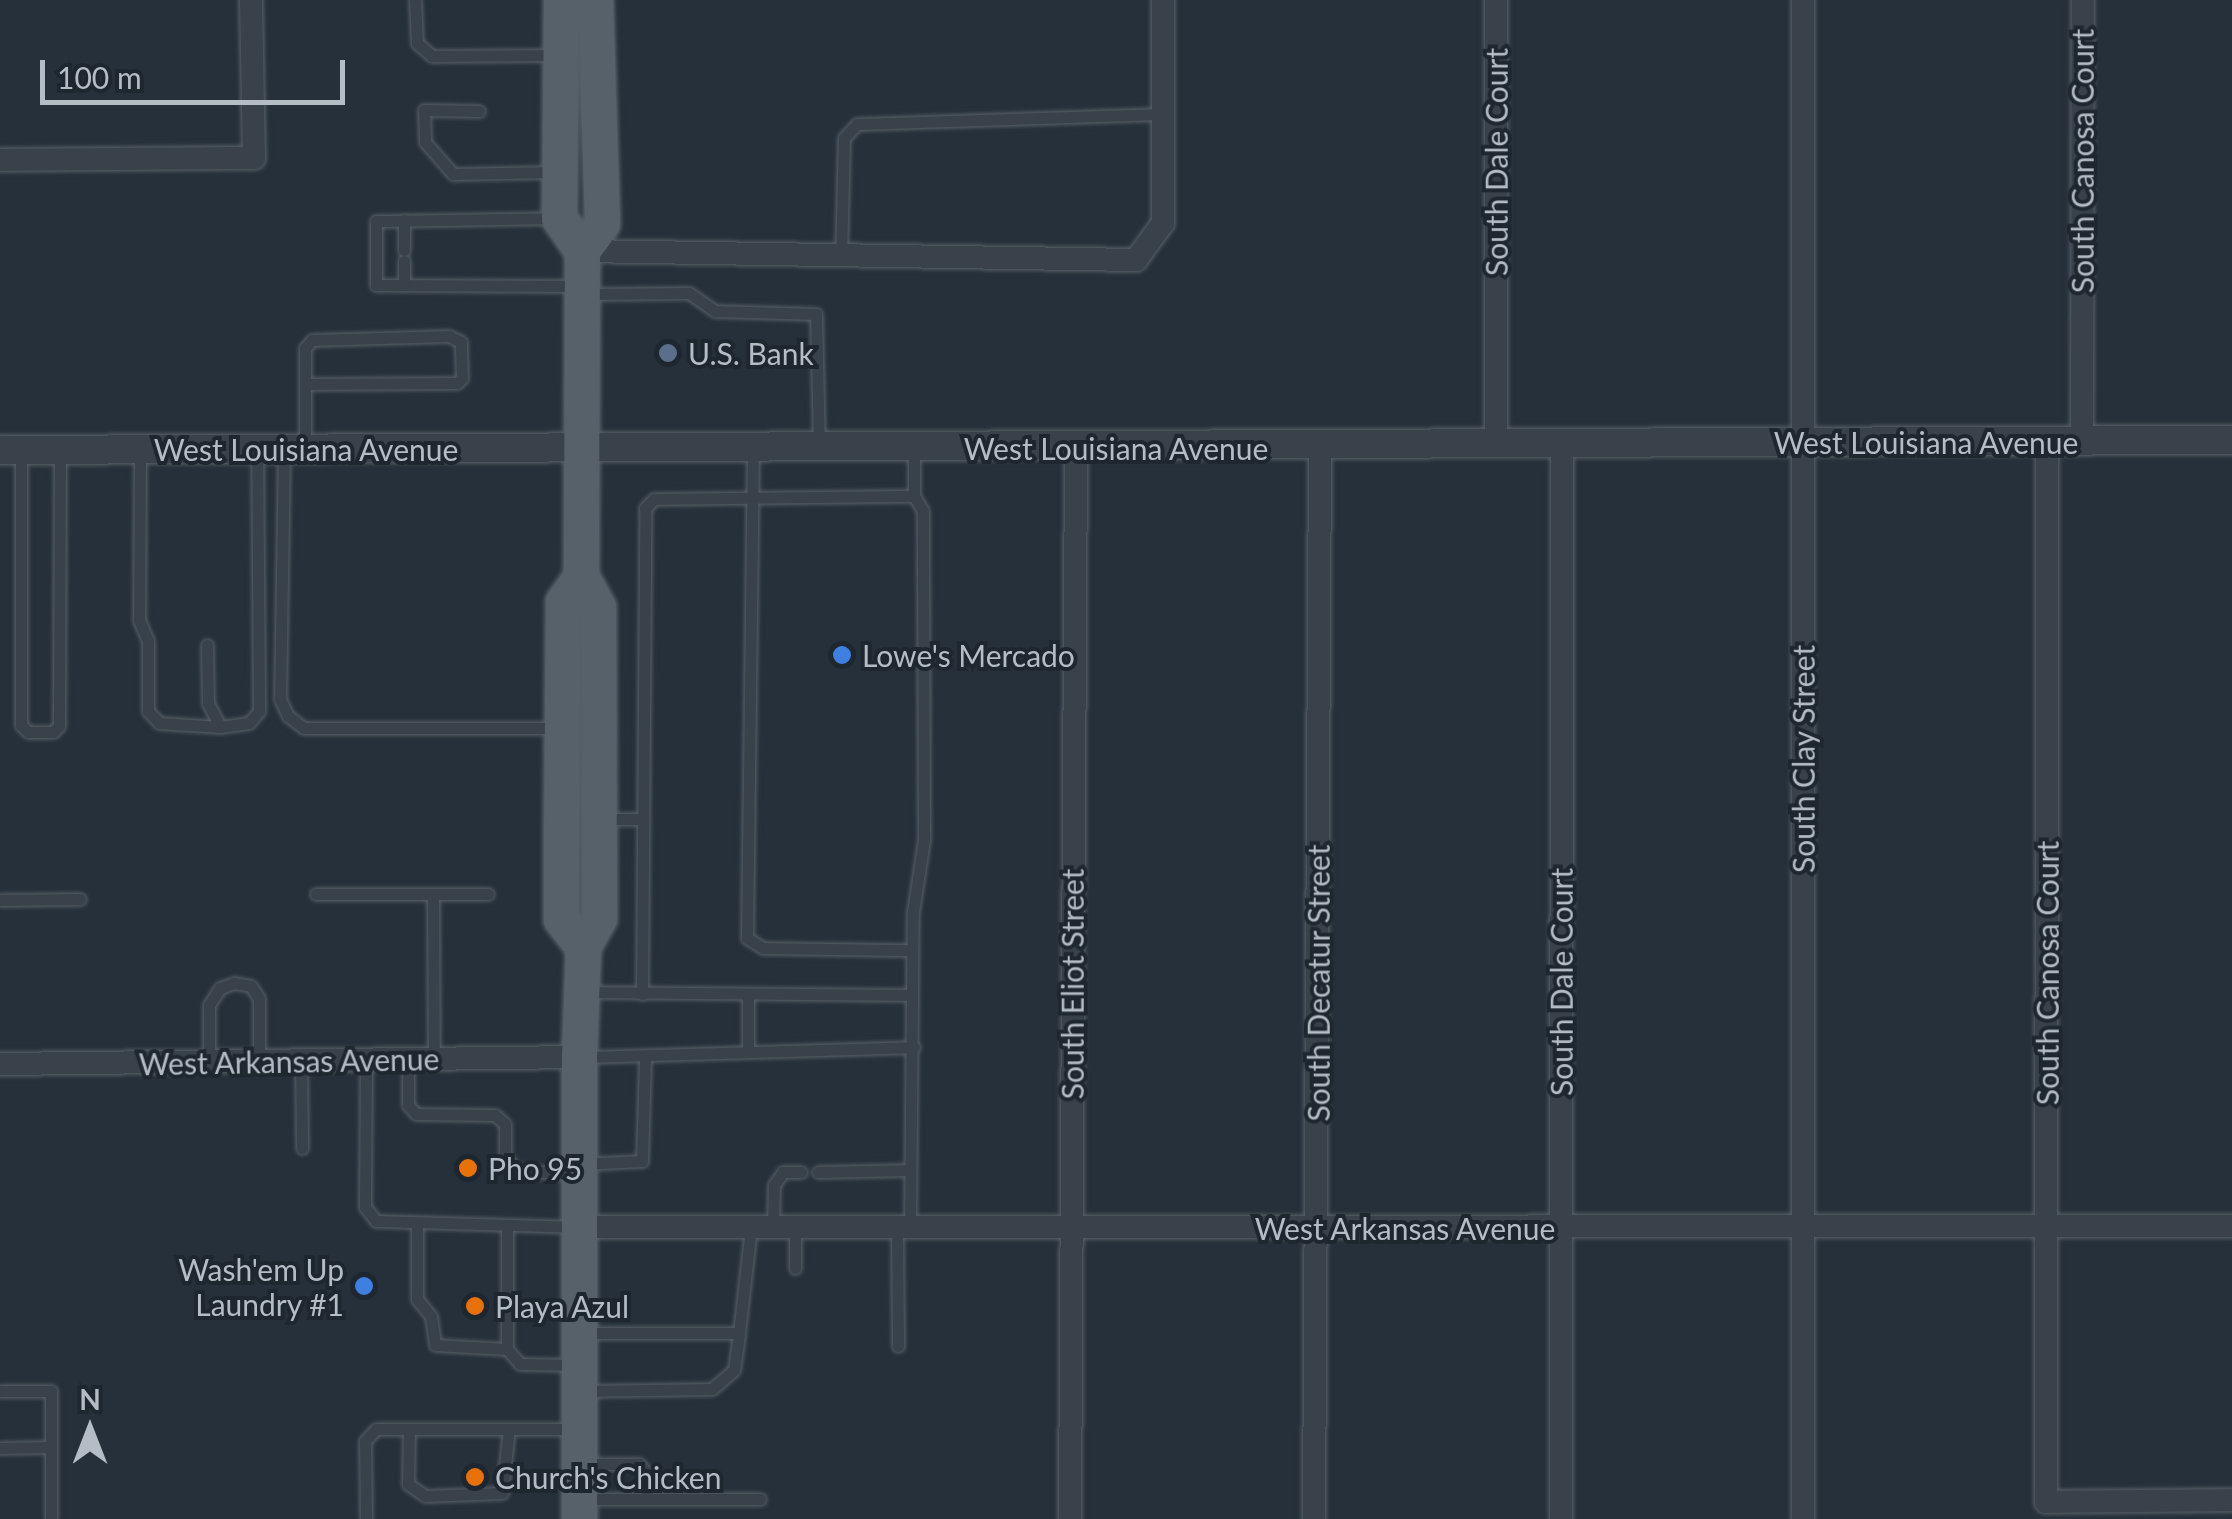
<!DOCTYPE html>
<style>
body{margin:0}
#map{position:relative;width:2232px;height:1519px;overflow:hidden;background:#25303a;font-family:Lato,sans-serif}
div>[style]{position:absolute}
.roads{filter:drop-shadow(0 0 2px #576068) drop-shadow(0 0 2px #576068)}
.service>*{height:11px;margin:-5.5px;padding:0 5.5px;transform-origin:5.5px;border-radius:5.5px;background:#39424a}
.minor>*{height:22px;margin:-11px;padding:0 11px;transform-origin:11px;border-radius:11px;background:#39424a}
.tertiary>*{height:28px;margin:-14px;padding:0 14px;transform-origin:14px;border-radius:14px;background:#39424a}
.primary>*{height:35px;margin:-17.5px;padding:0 17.5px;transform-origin:17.5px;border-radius:17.5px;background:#57616a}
.dots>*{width:28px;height:28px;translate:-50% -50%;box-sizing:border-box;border:5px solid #1e272f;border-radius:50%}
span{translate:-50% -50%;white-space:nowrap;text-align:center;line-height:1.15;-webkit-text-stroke:8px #1e272f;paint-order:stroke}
.street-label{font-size:30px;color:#b4bdc6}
.poi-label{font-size:30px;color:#b4bdc6}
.left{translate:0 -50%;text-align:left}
.right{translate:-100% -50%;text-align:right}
.north{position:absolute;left:40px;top:1379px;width:100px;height:100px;-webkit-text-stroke:8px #1e272f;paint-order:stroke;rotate:0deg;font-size:28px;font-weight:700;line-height:40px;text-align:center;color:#b4bdc6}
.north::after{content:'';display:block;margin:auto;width:35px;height:45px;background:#b4bdc6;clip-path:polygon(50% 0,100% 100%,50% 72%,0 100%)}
.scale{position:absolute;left:40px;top:60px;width:305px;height:45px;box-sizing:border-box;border:5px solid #b4bdc6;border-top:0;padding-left:12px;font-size:30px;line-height:35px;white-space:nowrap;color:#b4bdc6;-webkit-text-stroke:8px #1e272f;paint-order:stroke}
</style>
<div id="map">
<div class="roads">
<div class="service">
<i style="left:415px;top:0;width:43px;rotate:87.3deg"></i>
<i style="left:417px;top:43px;width:20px;rotate:41deg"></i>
<i style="left:432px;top:56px;width:124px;rotate:-0.5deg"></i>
<i style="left:479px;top:111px;width:55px;rotate:-179deg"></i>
<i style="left:424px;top:110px;width:32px;rotate:88deg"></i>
<i style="left:425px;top:142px;width:43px;rotate:48.8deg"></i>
<i style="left:453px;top:174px;width:102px;rotate:-1.1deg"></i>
<i style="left:555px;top:218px;width:179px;rotate:179deg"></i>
<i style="left:376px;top:221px;width:64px;rotate:90deg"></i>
<i style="left:376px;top:285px;width:199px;rotate:0.3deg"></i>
<i style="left:404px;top:220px;width:30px;rotate:90deg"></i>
<i style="left:841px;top:259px;width:121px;rotate:-88.6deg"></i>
<i style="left:844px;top:138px;width:19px;rotate:-47deg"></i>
<i style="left:857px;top:124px;width:306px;rotate:-1.9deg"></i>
<i style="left:404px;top:261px;width:24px;rotate:90deg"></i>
<i style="left:588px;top:294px;width:101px;rotate:-0.6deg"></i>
<i style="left:689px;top:293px;width:32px;rotate:35deg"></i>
<i style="left:715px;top:311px;width:101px;rotate:1.7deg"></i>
<i style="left:816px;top:314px;width:130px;rotate:88.7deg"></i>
<i style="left:305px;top:384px;width:152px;rotate:-0.4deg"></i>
<i style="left:457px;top:383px;width:7px;rotate:-45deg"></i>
<i style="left:462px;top:378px;width:36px;rotate:-92deg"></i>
<i style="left:461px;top:342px;width:13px;rotate:-153deg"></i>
<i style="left:449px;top:336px;width:137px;rotate:178.3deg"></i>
<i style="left:312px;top:340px;width:11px;rotate:131deg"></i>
<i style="left:305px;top:348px;width:101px;rotate:90deg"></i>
<i style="left:753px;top:448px;width:490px;rotate:90.7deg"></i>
<i style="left:747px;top:938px;width:19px;rotate:32deg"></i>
<i style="left:763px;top:948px;width:149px;rotate:0.8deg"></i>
<i style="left:140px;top:449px;width:171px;rotate:90.3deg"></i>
<i style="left:139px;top:620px;width:23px;rotate:67deg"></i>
<i style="left:148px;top:641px;width:70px;rotate:90deg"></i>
<i style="left:148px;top:711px;width:16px;rotate:47deg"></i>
<i style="left:159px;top:723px;width:61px;rotate:3.8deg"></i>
<i style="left:220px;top:727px;width:29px;rotate:-8deg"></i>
<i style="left:249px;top:723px;width:16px;rotate:-50deg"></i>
<i style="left:259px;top:711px;width:262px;rotate:-90.4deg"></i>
<i style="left:284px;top:449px;width:250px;rotate:90.9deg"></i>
<i style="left:280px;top:699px;width:19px;rotate:65deg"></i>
<i style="left:288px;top:716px;width:20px;rotate:37deg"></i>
<i style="left:304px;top:728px;width:251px"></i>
<i style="left:21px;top:450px;width:275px;rotate:90deg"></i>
<i style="left:21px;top:725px;width:10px;rotate:45deg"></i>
<i style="left:28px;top:732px;width:25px"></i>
<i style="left:53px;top:732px;width:8px;rotate:-45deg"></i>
<i style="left:59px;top:726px;width:276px;rotate:-89.8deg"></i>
<i style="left:207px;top:645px;width:58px;rotate:89deg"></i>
<i style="left:208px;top:703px;width:27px;rotate:63deg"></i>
<i style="left:603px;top:819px;width:40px"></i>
<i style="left:316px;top:894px;width:172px"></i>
<i style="left:433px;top:894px;width:165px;rotate:89.7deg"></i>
<i style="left:0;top:900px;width:80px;rotate:-0.7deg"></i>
<i style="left:586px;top:992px;width:326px;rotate:0.5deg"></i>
<i style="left:642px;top:994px;width:486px;rotate:-89.6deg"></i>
<i style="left:645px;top:508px;width:13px;rotate:-45deg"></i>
<i style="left:654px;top:499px;width:260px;rotate:-0.7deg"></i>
<i style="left:748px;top:995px;width:54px;rotate:90deg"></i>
<i style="left:584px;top:1057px;width:330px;rotate:-1.7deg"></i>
<i style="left:366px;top:1060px;width:147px;rotate:90.4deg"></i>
<i style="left:365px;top:1207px;width:18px;rotate:52deg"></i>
<i style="left:376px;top:1221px;width:198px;rotate:1.7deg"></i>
<i style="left:408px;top:1060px;width:45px;rotate:90deg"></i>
<i style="left:408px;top:1105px;width:12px;rotate:48deg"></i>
<i style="left:416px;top:1114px;width:79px;rotate:0.7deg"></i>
<i style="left:495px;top:1115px;width:13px;rotate:42deg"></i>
<i style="left:505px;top:1124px;width:31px;rotate:90deg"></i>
<i style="left:505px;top:1155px;width:18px;rotate:56deg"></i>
<i style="left:515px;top:1170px;width:59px;rotate:3.9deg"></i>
<i style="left:301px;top:1061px;width:87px;rotate:89.3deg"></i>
<i style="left:209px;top:1062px;width:57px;rotate:-90deg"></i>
<i style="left:209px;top:1005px;width:20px;rotate:-57deg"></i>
<i style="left:220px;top:988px;width:15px;rotate:-20deg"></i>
<i style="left:234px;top:983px;width:17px;rotate:10deg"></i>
<i style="left:251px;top:986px;width:15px;rotate:58deg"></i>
<i style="left:259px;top:999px;width:62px;rotate:90deg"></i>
<i style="left:582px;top:1164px;width:60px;rotate:-2.9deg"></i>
<i style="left:642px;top:1161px;width:104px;rotate:-88.3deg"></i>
<i style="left:818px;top:1172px;width:92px;rotate:-1.2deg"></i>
<i style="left:417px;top:1225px;width:74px;rotate:90deg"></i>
<i style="left:417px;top:1299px;width:22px;rotate:51deg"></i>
<i style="left:431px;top:1316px;width:29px;rotate:82deg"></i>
<i style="left:435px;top:1345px;width:72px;rotate:3.2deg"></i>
<i style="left:507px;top:1225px;width:124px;rotate:90deg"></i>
<i style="left:507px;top:1349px;width:20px;rotate:49deg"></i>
<i style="left:520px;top:1364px;width:56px;rotate:1deg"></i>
<i style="left:773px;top:1228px;width:43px;rotate:-88.7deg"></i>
<i style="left:774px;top:1185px;width:16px;rotate:-55deg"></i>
<i style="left:783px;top:1172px;width:18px"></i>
<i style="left:795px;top:1228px;width:40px;rotate:90deg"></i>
<i style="left:897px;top:1228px;width:118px;rotate:89.5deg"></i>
<i style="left:910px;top:1228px;width:316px;rotate:-89.5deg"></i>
<i style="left:913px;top:912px;width:74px;rotate:-81.4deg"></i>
<i style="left:924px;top:839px;width:328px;rotate:-90.2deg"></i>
<i style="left:923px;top:511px;width:17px;rotate:-121deg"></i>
<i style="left:914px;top:496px;width:48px;rotate:-90deg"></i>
<i style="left:585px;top:1333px;width:154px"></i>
<i style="left:739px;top:1333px;width:106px;rotate:-83.5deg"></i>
<i style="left:0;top:1391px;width:51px"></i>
<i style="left:51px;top:1391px;width:128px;rotate:90deg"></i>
<i style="left:583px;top:1391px;width:129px;rotate:-0.9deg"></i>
<i style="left:712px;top:1389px;width:29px;rotate:-41deg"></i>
<i style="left:734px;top:1370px;width:37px;rotate:-82deg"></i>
<i style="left:409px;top:1429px;width:55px;rotate:91deg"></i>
<i style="left:408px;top:1484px;width:21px;rotate:35deg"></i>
<i style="left:425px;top:1496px;width:77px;rotate:-2.2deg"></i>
<i style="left:502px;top:1493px;width:64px;rotate:-83.8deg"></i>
<i style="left:0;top:1448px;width:51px;rotate:-1.1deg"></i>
<i style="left:583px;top:1464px;width:56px"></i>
<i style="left:639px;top:1464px;width:11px;rotate:49deg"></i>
<i style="left:646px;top:1472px;width:27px;rotate:88deg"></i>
<i style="left:584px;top:1499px;width:176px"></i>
<i style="left:366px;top:1519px;width:78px;rotate:-90.7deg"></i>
<i style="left:365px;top:1441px;width:16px;rotate:-47deg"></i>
<i style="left:376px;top:1429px;width:201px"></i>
</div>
<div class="minor">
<i style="left:1803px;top:0;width:1519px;rotate:90deg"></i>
<i style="left:0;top:160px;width:254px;rotate:-0.5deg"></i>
<i style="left:254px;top:158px;width:158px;rotate:-91.1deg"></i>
<i style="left:582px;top:251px;width:554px;rotate:0.93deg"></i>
<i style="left:1136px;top:260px;width:46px;rotate:-53.9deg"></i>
<i style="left:1163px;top:223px;width:223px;rotate:-90deg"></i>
<i style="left:2082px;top:442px;width:442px;rotate:-89.9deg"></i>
<i style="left:1496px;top:444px;width:444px;rotate:-90deg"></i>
<i style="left:2047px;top:444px;width:1058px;rotate:90.05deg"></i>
<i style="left:2046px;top:1502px;width:186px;rotate:-0.6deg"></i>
<i style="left:0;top:1064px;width:579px;rotate:-0.69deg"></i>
<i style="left:578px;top:1227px;width:1654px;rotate:-0.03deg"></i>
<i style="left:1070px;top:1519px;width:1071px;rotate:-89.68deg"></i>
<i style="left:1314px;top:1519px;width:1072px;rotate:-89.68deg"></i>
<i style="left:1561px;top:1519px;width:1073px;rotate:-89.95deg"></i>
</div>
<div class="tertiary">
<i style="left:0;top:450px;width:2232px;rotate:-0.26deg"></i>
</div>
<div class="primary">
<i style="left:561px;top:0;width:218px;rotate:90.5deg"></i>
<i style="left:559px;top:218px;width:40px;rotate:55.1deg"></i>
<i style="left:582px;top:251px;width:325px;rotate:90.2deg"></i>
<i style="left:581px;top:576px;width:35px;rotate:61deg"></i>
<i style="left:598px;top:607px;width:311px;rotate:89.8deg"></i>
<i style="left:599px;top:918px;width:33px;rotate:119deg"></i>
<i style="left:583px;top:947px;width:110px;rotate:92.1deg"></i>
<i style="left:579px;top:1057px;width:462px;rotate:90deg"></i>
<i style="left:582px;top:251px;width:34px;rotate:-54deg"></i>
<i style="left:602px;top:223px;width:223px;rotate:-91.8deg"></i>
<i style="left:581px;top:576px;width:32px;rotate:125deg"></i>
<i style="left:563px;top:602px;width:223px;rotate:90.5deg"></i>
<i style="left:561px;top:825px;width:94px;rotate:90deg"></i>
<i style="left:561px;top:919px;width:36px;rotate:52deg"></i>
</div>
</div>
<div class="dots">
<i style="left:668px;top:353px;background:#5c6f8a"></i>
<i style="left:842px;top:655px;background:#3f7fe0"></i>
<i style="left:468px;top:1168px;background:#e8710a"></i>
<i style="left:364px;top:1286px;background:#3f7fe0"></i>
<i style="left:475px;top:1306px;background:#e8710a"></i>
<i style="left:475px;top:1477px;background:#e8710a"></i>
</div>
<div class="street-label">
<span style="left:2082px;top:161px;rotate:-90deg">South Canosa Court</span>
<span style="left:1496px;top:162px;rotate:-90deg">South Dale Court</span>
<span style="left:1926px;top:442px">West Louisiana Avenue</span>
<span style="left:1116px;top:448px">West Louisiana Avenue</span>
<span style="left:306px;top:449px">West Louisiana Avenue</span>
<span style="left:1803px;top:759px;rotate:-90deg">South Clay Street</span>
<span style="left:2047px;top:973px;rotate:-90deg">South Canosa Court</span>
<span style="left:1561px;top:982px;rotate:-90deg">South Dale Court</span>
<span style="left:1318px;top:983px;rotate:-90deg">South Decatur Street</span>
<span style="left:1072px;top:984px;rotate:-90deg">South Eliot Street</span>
<span style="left:289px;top:1061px;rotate:-1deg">West Arkansas Avenue</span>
<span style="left:1405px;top:1228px">West Arkansas Avenue</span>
</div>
<div class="poi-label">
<span class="left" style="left:688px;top:353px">U.S. Bank</span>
<span class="left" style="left:862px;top:655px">Lowe's Mercado</span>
<span class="left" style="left:488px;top:1168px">Pho 95</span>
<span class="right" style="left:344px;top:1286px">Wash'em Up<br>Laundry #1</span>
<span class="left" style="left:495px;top:1306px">Playa Azul</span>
<span class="left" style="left:495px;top:1477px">Church's Chicken</span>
</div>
<div class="north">N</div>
<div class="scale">100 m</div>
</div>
